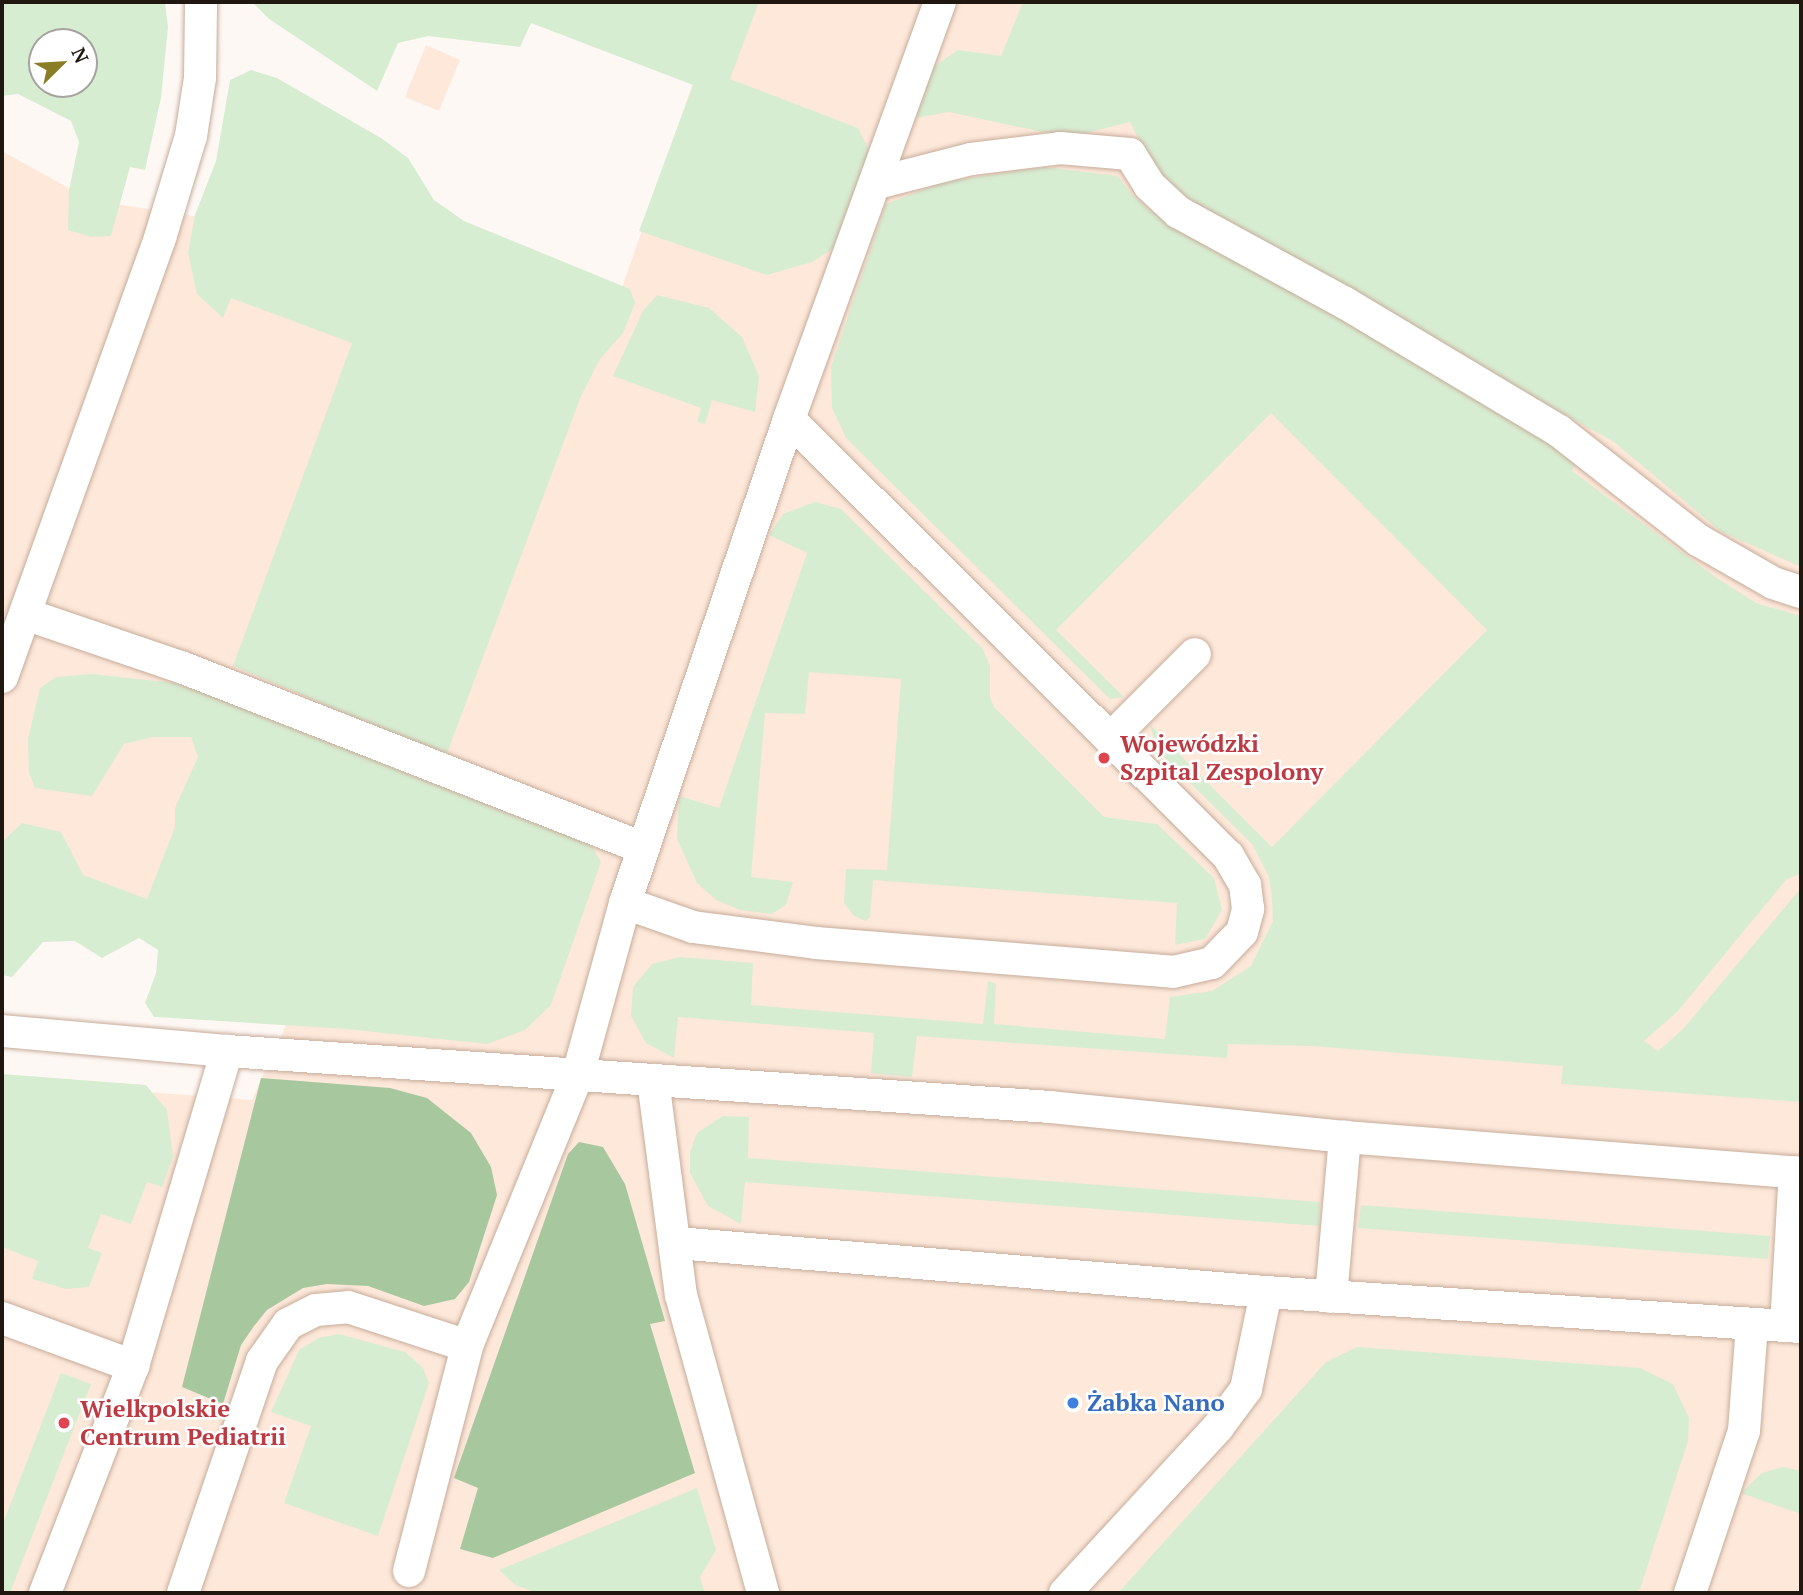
<!DOCTYPE html>
<meta charset="utf-8">
<style>
body{margin:0}
#map{position:relative;width:1803px;height:1595px;overflow:hidden;background:#fef8f4;font-family:"PT Serif",serif}
div>[style]{position:absolute}
.built>*{inset:0;background:#fde8da}
.green>*{inset:0;background:#d7edd2}
.forest>*{inset:0;background:#a7c79f}
.roads{filter:drop-shadow(0 0 2px #c7ac9a) drop-shadow(0 0 2px #c7ac9a)}
.lane>*{height:32px;margin:-16px;padding:0 16px;transform-origin:16px;border-radius:16px;background:#fff}
.dots>*{width:19px;height:19px;translate:-50% -50%;box-sizing:border-box;border:4px solid #fff;border-radius:50%}
span{translate:-50% -50%;white-space:nowrap;text-align:center;line-height:1.15;-webkit-text-stroke:5px #fff;paint-order:stroke}
.health-label{font-size:24px;color:#be3a42;font-weight:700}
.left{translate:0 -50%;text-align:left}
.shop-label{font-size:24px;color:#366cbe;font-weight:700}
.frame{position:absolute;inset:0;border:4px solid #201710;pointer-events:none}
.north{position:absolute;left:28px;top:28px;width:70px;height:70px;box-sizing:border-box;background:#fff;border:2px solid #a6a29f;border-radius:50%;rotate:66deg;font-size:19px;font-weight:700;line-height:28px;text-align:center;color:#201710}
.north::after{content:'';display:block;margin:auto;width:24px;height:32px;background:#897e25;clip-path:polygon(50% 0,100% 100%,50% 72%,0 100%)}
</style>
<div id="map">
<div class="built">
<i style="clip-path:polygon(721px 2px,1102px 2px,1801px 439px,1801px 1593px,2px 1593px,2px 1081px,252px 1100px,621px 291px)"></i>
<i style="clip-path:polygon(426px 45px,460px 60px,439px 111px,405px 97px)"></i>
<i style="clip-path:polygon(2px 151px,90px 200px,379px 245px,532px 326px,269px 961px,2px 897px)"></i>
</div>
<div class="green">
<i style="clip-path:polygon(evenodd,2px 2px,165px 2px,168px 27px,161px 98px,145px 170px,130px 167px,111px 236px,91px 237px,68px 230px,69px 190px,79px 142px,71px 121px,18px 94px,2px 96px,2px 2px,42px 42px,84px 42px,84px 84px,42px 84px,42px 42px)"></i>
<i style="clip-path:polygon(252px 2px,759px 2px,730px 79px,858px 128px,870px 152px,839px 245px,812px 262px,767px 275px,639px 231px,693px 85px,531px 23px,520px 47px,428px 36px,398px 43px,377px 91px,269px 19px)"></i>
<i style="clip-path:polygon(1023px 2px,1801px 2px,1801px 567px,1720px 531px,1614px 442px,1231px 228px,1172px 187px,1149px 160px,1130px 122px,1082px 134px,1043px 132px,949px 112px,916px 118px,933px 67px,958px 50px,1001px 56px)"></i>
<i style="clip-path:polygon(251px 70px,277px 78px,381px 138px,408px 158px,434px 200px,464px 221px,630px 289px,635px 303px,623px 333px,600px 359px,581px 396px,446px 756px,233px 666px,352px 343px,231px 298px,223px 318px,197px 294px,188px 253px,195px 215px,216px 161px,230px 80px)"></i>
<i style="clip-path:polygon(1044px 167px,1118px 176px,1131px 194px,1162px 220px,1366px 331px,1546px 438px,1577px 461px,1572px 471px,1714px 576px,1756px 603px,1801px 616px,1801px 873px,1786px 880px,1677px 1012px,1644px 1041px,1658px 1051px,1683px 1029px,1801px 888px,1801px 1102px,1561px 1084px,1563px 1066px,1312px 1046px,1228px 1044px,1227px 1058px,917px 1036px,912px 1077px,871px 1073px,874px 1033px,678px 1017px,674px 1058px,646px 1043px,631px 1016px,633px 987px,652px 964px,680px 957px,753px 963px,751px 1005px,983px 1024px,988px 981px,996px 984px,994px 1024px,1165px 1039px,1170px 997px,1212px 991px,1251px 966px,1273px 921px,1272px 899px,1269px 877px,1252px 844px,1158px 751px,1150px 725px,1272px 847px,1487px 630px,1271px 413px,1056px 630px,1124px 697px,1110px 699px,846px 438px,832px 408px,831px 367px,886px 204px,943px 182px)"></i>
<i style="clip-path:polygon(657px 295px,709px 308px,742px 337px,759px 376px,755px 412px,712px 400px,705px 424px,697px 422px,701px 408px,613px 376px,643px 311px)"></i>
<i style="clip-path:polygon(815px 502px,841px 509px,982px 648px,990px 666px,990px 697px,994px 707px,1104px 817px,1157px 824px,1214px 878px,1222px 910px,1205px 939px,1175px 945px,1177px 903px,873px 880px,870px 917px,866px 921px,854px 916px,844px 903px,846px 869px,887px 870px,901px 679px,809px 672px,805px 714px,765px 713px,751px 877px,793px 882px,786px 905px,772px 914px,740px 910px,716px 900px,697px 883px,677px 839px,679px 796px,719px 808px,807px 553px,769px 535px,783px 514px)"></i>
<i style="clip-path:polygon(92px 674px,211px 687px,388px 766px,591px 845px,601px 862px,551px 1005px,525px 1030px,487px 1044px,347px 1029px,154px 1017px,145px 1003px,156px 973px,158px 950px,139px 938px,102px 958px,75px 941px,43px 942px,12px 977px,2px 975px,2px 842px,22px 823px,61px 832px,83px 875px,147px 899px,175px 827px,175px 808px,198px 757px,191px 737px,153px 737px,124px 744px,92px 796px,35px 788px,29px 773px,28px 739px,40px 688px,56px 677px)"></i>
<i style="clip-path:polygon(2px 1074px,146px 1085px,167px 1110px,173px 1157px,162px 1187px,147px 1182px,131px 1224px,101px 1214px,88px 1248px,102px 1253px,89px 1287px,66px 1289px,32px 1279px,38px 1261px,2px 1247px)"></i>
<i style="clip-path:polygon(723px 1116px,749px 1117px,748px 1158px,1320px 1202px,1319px 1226px,745px 1182px,741px 1224px,708px 1206px,690px 1173px,690px 1152px,697px 1133px)"></i>
<i style="clip-path:polygon(1361px 1205px,1770px 1236px,1768px 1259px,1358px 1228px)"></i>
<i style="clip-path:polygon(339px 1334px,405px 1352px,423px 1368px,429px 1383px,378px 1536px,284px 1503px,311px 1426px,271px 1412px,299px 1350px,318px 1338px)"></i>
<i style="clip-path:polygon(1357px 1347px,1640px 1368px,1673px 1384px,1689px 1418px,1688px 1441px,1640px 1589px,1631px 1593px,1118px 1593px,1326px 1362px)"></i>
<i style="clip-path:polygon(61px 1373px,91px 1384px,10px 1593px,2px 1593px,2px 1526px)"></i>
<i style="clip-path:polygon(1783px 1467px,1801px 1471px,1801px 1514px,1741px 1493px,1762px 1473px)"></i>
<i style="clip-path:polygon(697px 1488px,716px 1550px,700px 1577px,705px 1593px,537px 1593px,515px 1585px,499px 1570px)"></i>
</div>
<div class="forest">
<i style="clip-path:polygon(261px 1078px,390px 1088px,427px 1098px,471px 1133px,491px 1167px,497px 1195px,469px 1282px,455px 1299px,424px 1306px,368px 1286px,327px 1284px,303px 1288px,267px 1310px,254px 1326px,241px 1345px,223px 1404px,182px 1387px)"></i>
<i style="clip-path:polygon(579px 1142px,603px 1147px,625px 1184px,665px 1321px,650px 1324px,695px 1473px,493px 1558px,460px 1549px,478px 1488px,454px 1478px,568px 1154px)"></i>
</div>
<div class="roads">
<div class="lane">
<i style="left:877px;top:183px;width:97px;rotate:-14.3deg"></i>
<i style="left:971px;top:159px;width:90px;rotate:-7deg"></i>
<i style="left:1060px;top:148px;width:70px;rotate:4.9deg"></i>
<i style="left:1130px;top:154px;width:36px;rotate:58deg"></i>
<i style="left:1149px;top:185px;width:40px;rotate:43deg"></i>
<i style="left:1178px;top:212px;width:190px;rotate:28.6deg"></i>
<i style="left:1345px;top:303px;width:249px;rotate:30.9deg"></i>
<i style="left:1559px;top:431px;width:177px;rotate:38.1deg"></i>
<i style="left:1698px;top:540px;width:86px;rotate:29.8deg"></i>
<i style="left:1773px;top:583px;width:29px;rotate:18deg"></i>
<i style="left:25px;top:614px;width:165px;rotate:18.8deg"></i>
<i style="left:181px;top:667px;width:497px;rotate:21.4deg"></i>
<i style="left:2px;top:677px;width:467px;rotate:-70.2deg"></i>
<i style="left:160px;top:238px;width:107px;rotate:-73.1deg"></i>
<i style="left:191px;top:136px;width:59px;rotate:-81.2deg"></i>
<i style="left:200px;top:78px;width:76px;rotate:-89.2deg"></i>
<i style="left:1110px;top:739px;width:120px;rotate:-45deg"></i>
<i style="left:625px;top:903px;width:72px;rotate:19.4deg"></i>
<i style="left:693px;top:927px;width:124px;rotate:7.4deg"></i>
<i style="left:816px;top:943px;width:358px;rotate:4.6deg"></i>
<i style="left:1173px;top:972px;width:40px;rotate:-13deg"></i>
<i style="left:1212px;top:963px;width:43px;rotate:-45.9deg"></i>
<i style="left:1242px;top:932px;width:24px;rotate:-75deg"></i>
<i style="left:1248px;top:909px;width:24px;rotate:-97deg"></i>
<i style="left:1245px;top:885px;width:34px;rotate:-120deg"></i>
<i style="left:1228px;top:856px;width:619px;rotate:-135.13deg"></i>
<i style="left:2px;top:1031px;width:226px;rotate:5.1deg"></i>
<i style="left:227px;top:1051px;width:825px;rotate:3.89deg"></i>
<i style="left:1050px;top:1107px;width:297px;rotate:5.8deg"></i>
<i style="left:1345px;top:1137px;width:457px;rotate:4.5deg"></i>
<i style="left:653px;top:1080px;width:217px;rotate:82.6deg"></i>
<i style="left:681px;top:1295px;width:309px;rotate:74.6deg"></i>
<i style="left:677px;top:1243px;width:591px;rotate:4.76deg"></i>
<i style="left:1266px;top:1292px;width:536px;rotate:3.74deg"></i>
<i style="left:1331px;top:1297px;width:161px;rotate:-85deg"></i>
<i style="left:2px;top:1318px;width:140px;rotate:20.1deg"></i>
<i style="left:1786px;top:1326px;width:154px;rotate:-86.7deg"></i>
<i style="left:409px;top:1571px;width:232px;rotate:-75.5deg"></i>
<i style="left:45px;top:1593px;width:243px;rotate:-68.8deg"></i>
<i style="left:133px;top:1366px;width:329px;rotate:-73.4deg"></i>
<i style="left:183px;top:1593px;width:245px;rotate:-71.2deg"></i>
<i style="left:262px;top:1361px;width:45px;rotate:-54.9deg"></i>
<i style="left:288px;top:1324px;width:31px;rotate:-27deg"></i>
<i style="left:316px;top:1310px;width:32px;rotate:-5deg"></i>
<i style="left:348px;top:1307px;width:125px;rotate:18.1deg"></i>
<i style="left:467px;top:1346px;width:294px;rotate:-67.8deg"></i>
<i style="left:578px;top:1074px;width:177px;rotate:-74.6deg"></i>
<i style="left:625px;top:903px;width:511px;rotate:-71.28deg"></i>
<i style="left:789px;top:419px;width:443px;rotate:-70.1deg"></i>
<i style="left:1065px;top:1593px;width:226px;rotate:-47.3deg"></i>
<i style="left:1218px;top:1427px;width:47px;rotate:-53.6deg"></i>
<i style="left:1246px;top:1389px;width:99px;rotate:-78.3deg"></i>
<i style="left:1690px;top:1593px;width:171px;rotate:-71.6deg"></i>
<i style="left:1744px;top:1431px;width:106px;rotate:-85.7deg"></i>
</div>
</div>
<div class="dots">
<i style="left:1104px;top:758px;background:#e0444e"></i>
<i style="left:1073px;top:1403px;background:#3f7fe0"></i>
<i style="left:64px;top:1423px;background:#e0444e"></i>
</div>
<div class="health-label">
<span class="left" style="left:1120px;top:758px">Wojewódzki<br>Szpital Zespolony</span>
<span class="left" style="left:80px;top:1423px">Wielkpolskie<br>Centrum Pediatrii</span>
</div>
<div class="shop-label">
<span class="left" style="left:1087px;top:1403px">Żabka Nano</span>
</div>
<div class="frame"></div>
<div class="north">N</div>
</div>
